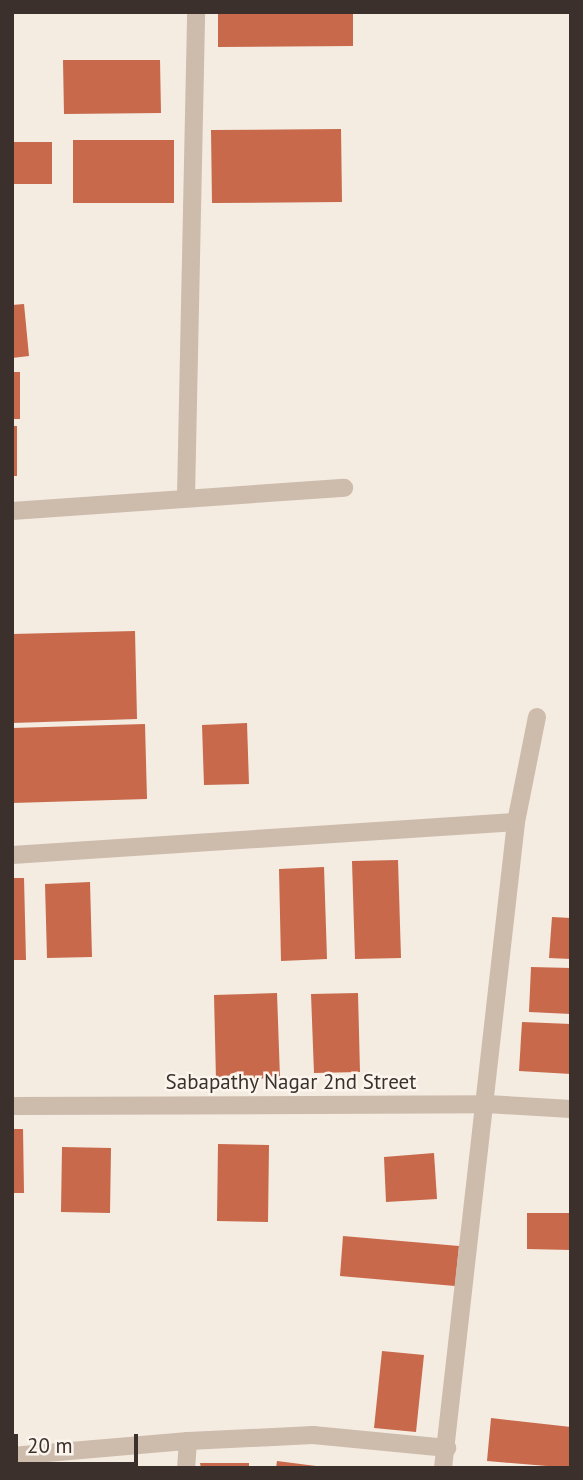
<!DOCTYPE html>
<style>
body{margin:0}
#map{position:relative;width:583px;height:1480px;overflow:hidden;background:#f4ebe1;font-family:"PT Sans",sans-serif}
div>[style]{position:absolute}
.building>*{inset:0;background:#c8694b}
.minor>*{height:18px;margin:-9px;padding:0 9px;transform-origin:9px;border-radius:9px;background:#cdbbac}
span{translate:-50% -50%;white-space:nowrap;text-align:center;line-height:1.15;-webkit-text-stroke:5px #fbf5ee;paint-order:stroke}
.street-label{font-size:21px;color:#3b302b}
.frame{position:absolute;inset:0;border:14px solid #3b302b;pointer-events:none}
.scale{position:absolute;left:14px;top:1434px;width:124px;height:32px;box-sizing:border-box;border:4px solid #3b302b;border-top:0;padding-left:9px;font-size:21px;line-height:24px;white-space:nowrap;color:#3b302b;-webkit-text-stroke:5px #fbf5ee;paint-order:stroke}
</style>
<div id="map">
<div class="building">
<i style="clip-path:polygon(218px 12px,353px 12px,353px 46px,218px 47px)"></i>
<i style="clip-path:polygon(63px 60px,160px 60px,161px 113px,64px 114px)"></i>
<i style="clip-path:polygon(341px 129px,342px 202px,212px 203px,211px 130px)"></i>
<i style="clip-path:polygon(73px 140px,174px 140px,174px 203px,73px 203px)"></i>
<i style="clip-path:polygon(12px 142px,52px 142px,52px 184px,12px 184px)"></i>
<i style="clip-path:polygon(24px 304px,29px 356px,12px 358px,12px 305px)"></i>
<i style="clip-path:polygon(12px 372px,20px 372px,20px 419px,12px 419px)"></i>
<i style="clip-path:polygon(12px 426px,17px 426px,17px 476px,12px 476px)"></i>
<i style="clip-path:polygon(135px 631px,137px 719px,12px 723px,12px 634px)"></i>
<i style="clip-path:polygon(247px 723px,249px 784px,204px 785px,202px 725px)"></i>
<i style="clip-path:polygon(145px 724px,147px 799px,12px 803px,12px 728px)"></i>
<i style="clip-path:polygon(398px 860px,401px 958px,355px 959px,352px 861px)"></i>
<i style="clip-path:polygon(324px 867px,327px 959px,281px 961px,279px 869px)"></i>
<i style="clip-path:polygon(12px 878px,24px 878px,26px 960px,12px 960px)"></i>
<i style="clip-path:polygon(90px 882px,92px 957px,47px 958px,45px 884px)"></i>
<i style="clip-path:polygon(552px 917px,571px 918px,571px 959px,549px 958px)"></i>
<i style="clip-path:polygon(531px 967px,571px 968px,571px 1014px,529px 1012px)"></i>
<i style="clip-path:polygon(277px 993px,280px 1078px,216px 1080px,214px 995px)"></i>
<i style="clip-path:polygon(358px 993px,360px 1072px,314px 1073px,311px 994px)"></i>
<i style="clip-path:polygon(522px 1022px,571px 1024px,571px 1074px,519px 1071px)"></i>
<i style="clip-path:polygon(12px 1129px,23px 1129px,24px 1193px,12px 1193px)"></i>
<i style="clip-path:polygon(218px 1144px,269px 1145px,268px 1222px,217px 1221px)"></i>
<i style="clip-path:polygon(62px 1147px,111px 1148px,110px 1213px,61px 1212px)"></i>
<i style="clip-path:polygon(434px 1153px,437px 1199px,386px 1202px,384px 1157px)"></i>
<i style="clip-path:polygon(527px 1213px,571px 1213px,571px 1250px,527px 1249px)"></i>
<i style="clip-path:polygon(343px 1236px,459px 1246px,455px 1286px,340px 1276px)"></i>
<i style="clip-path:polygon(382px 1351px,424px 1355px,416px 1432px,374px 1428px)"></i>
<i style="clip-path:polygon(491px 1418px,571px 1427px,571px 1468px,487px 1461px)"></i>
<i style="clip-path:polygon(277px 1461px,316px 1466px,316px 1468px,276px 1468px)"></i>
<i style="clip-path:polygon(200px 1463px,249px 1463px,249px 1468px,201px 1468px)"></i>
</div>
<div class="minor">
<i style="left:186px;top:497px;width:485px;rotate:-88.8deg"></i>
<i style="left:12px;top:511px;width:333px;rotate:-4deg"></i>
<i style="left:12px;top:855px;width:505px;rotate:-3.75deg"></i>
<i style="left:12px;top:1106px;width:475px;rotate:-0.2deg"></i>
<i style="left:487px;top:1104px;width:84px;rotate:3.4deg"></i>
<i style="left:188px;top:1441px;width:125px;rotate:-2.7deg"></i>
<i style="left:313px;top:1435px;width:135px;rotate:5.5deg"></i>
<i style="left:12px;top:1456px;width:177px;rotate:-4.9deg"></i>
<i style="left:188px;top:1441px;width:27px;rotate:94deg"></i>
<i style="left:443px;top:1468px;width:650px;rotate:-83.55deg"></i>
<i style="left:516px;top:822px;width:107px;rotate:-78.7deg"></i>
</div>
<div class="street-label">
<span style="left:291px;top:1082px">Sabapathy Nagar 2nd Street</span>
</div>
<div class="frame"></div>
<div class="scale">20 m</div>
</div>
